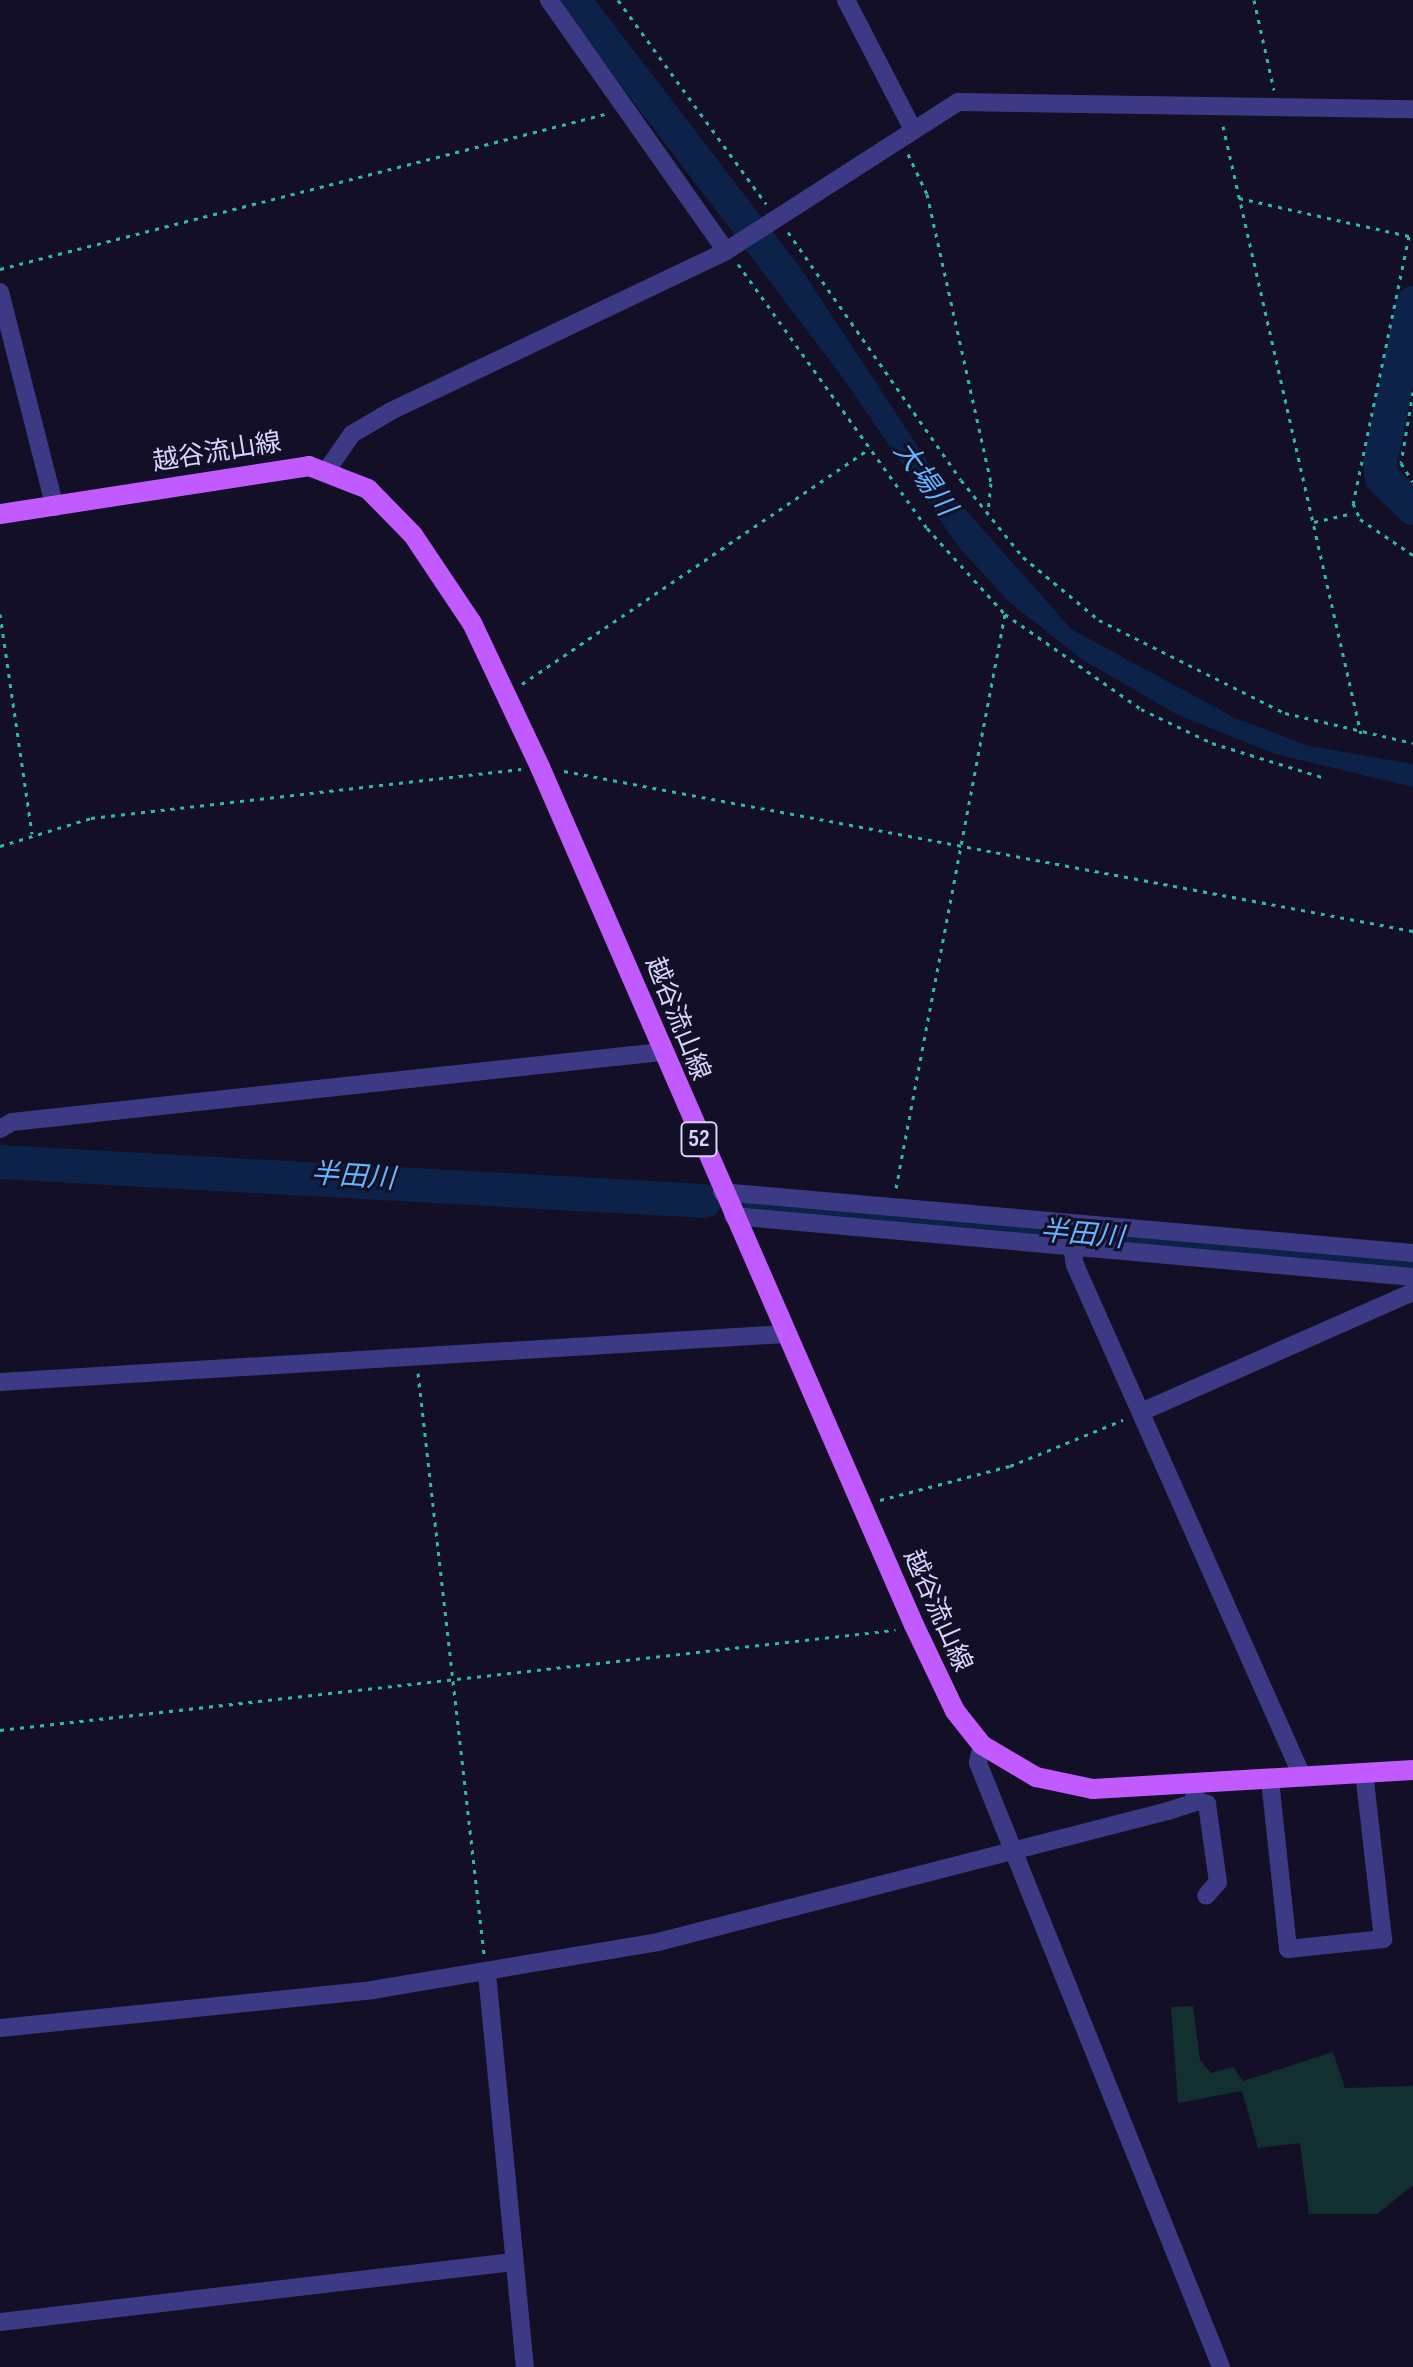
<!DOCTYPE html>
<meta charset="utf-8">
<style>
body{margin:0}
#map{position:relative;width:1413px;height:2367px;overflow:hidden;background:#130f26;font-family:"Sofia Sans Condensed","Noto Sans JP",sans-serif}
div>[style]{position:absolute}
.green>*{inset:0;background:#12302f}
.water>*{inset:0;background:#0c2248}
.river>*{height:34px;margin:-17px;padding:0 17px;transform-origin:17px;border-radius:17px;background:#0c2248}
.path>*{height:3px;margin-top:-1.5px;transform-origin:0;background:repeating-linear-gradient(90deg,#2fb8b0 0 4px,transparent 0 10px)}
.minor>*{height:18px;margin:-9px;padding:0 9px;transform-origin:9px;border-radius:9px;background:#3d3a85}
.major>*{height:20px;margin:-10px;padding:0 10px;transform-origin:10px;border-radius:10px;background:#c25bff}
span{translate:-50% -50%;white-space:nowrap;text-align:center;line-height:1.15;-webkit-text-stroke:6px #130f26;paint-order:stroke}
.shield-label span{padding:2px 6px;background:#130f26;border:2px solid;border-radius:6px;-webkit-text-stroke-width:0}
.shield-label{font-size:24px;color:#d9d4ff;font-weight:700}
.street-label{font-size:26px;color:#d9d4ff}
.water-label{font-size:28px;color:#62b6ff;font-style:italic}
</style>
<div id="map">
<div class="green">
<i style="clip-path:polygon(1193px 2006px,1200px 2060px,1211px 2073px,1233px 2067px,1243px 2081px,1333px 2052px,1345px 2088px,1413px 2086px,1413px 2185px,1377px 2214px,1309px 2214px,1300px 2143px,1258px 2148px,1242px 2091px,1178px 2103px,1171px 2007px)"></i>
</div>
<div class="water">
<i style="clip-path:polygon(556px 0,595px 0,802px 270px,941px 482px,1071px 629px,1235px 718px,1309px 746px,1413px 764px,1413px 787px,1275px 754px,1176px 714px,1080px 658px,1008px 601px,958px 546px,841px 375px)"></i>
</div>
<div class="river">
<i style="left:1413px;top:303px;width:163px;rotate:101.7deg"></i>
<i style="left:1380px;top:463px;width:15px;rotate:82deg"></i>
<i style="left:1382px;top:478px;width:43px;rotate:44.1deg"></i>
<i style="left:0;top:1162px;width:706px;rotate:3.17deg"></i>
<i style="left:750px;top:1205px;width:666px;rotate:5.26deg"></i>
</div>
<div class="path">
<i style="left:618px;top:0;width:252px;rotate:54deg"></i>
<i style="left:1254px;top:0;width:92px;rotate:77.5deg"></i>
<i style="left:1223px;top:126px;width:623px;rotate:77.21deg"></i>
<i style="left:908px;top:154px;width:44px;rotate:64.6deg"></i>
<i style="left:927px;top:194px;width:296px;rotate:77.5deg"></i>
<i style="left:991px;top:483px;width:30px;rotate:96deg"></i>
<i style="left:1239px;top:198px;width:174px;rotate:12.6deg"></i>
<i style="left:1409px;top:236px;width:273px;rotate:101.8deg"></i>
<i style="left:1353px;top:503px;width:17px;rotate:66deg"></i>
<i style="left:1360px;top:519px;width:64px;rotate:34.2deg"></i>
<i style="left:788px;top:232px;width:302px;rotate:55.1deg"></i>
<i style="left:961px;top:480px;width:99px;rotate:51.2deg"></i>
<i style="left:1023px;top:557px;width:99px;rotate:39.7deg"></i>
<i style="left:1099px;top:620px;width:208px;rotate:26.6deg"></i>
<i style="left:1285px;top:713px;width:131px;rotate:13.2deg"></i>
<i style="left:738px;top:264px;width:325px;rotate:54.4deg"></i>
<i style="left:927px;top:528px;width:116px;rotate:47.8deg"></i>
<i style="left:1005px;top:614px;width:166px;rotate:34.9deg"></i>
<i style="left:1141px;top:709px;width:79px;rotate:25.6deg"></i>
<i style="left:1212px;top:743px;width:118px;rotate:17.2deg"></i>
<i style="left:0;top:269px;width:629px;rotate:-14.37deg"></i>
<i style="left:1413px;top:392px;width:72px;rotate:99.6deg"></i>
<i style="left:1401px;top:463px;width:22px;rotate:58deg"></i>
<i style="left:1314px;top:522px;width:40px;rotate:-13deg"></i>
<i style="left:0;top:614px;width:222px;rotate:81.7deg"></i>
<i style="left:522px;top:684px;width:420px;rotate:-34.1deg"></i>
<i style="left:564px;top:771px;width:864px;rotate:10.67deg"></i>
<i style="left:0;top:846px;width:95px;rotate:-17.1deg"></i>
<i style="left:91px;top:818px;width:433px;rotate:-6.5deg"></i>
<i style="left:896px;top:1188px;width:584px;rotate:-79.25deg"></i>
<i style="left:418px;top:1373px;width:585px;rotate:83.52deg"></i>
<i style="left:880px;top:1500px;width:134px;rotate:-14.7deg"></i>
<i style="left:1010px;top:1466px;width:122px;rotate:-22.2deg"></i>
<i style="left:0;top:1730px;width:901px;rotate:-6.38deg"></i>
</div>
<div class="minor">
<i style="left:549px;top:0;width:307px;rotate:54.8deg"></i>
<i style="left:846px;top:0;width:144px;rotate:62.7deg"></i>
<i style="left:0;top:292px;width:222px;rotate:75.7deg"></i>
<i style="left:327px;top:470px;width:44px;rotate:-55.2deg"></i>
<i style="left:352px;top:434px;width:45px;rotate:-30.5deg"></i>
<i style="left:391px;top:411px;width:371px;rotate:-25.5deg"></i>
<i style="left:726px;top:251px;width:276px;rotate:-32.7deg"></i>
<i style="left:958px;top:102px;width:455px;rotate:0.9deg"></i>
<i style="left:0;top:1129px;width:14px;rotate:-30deg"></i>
<i style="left:12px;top:1122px;width:653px;rotate:-6.16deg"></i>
<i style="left:722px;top:1192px;width:694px;rotate:5.04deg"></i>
<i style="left:733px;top:1216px;width:683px;rotate:5.13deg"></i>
<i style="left:1071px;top:1238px;width:27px;rotate:82deg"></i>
<i style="left:1075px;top:1265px;width:561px;rotate:66.04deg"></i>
<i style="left:0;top:1382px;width:786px;rotate:-3.5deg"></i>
<i style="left:1141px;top:1412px;width:297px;rotate:-23.8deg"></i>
<i style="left:982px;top:1745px;width:18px;rotate:103deg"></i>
<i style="left:978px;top:1763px;width:651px;rotate:68.08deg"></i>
<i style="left:1270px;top:1780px;width:170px;rotate:83.9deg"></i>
<i style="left:1288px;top:1949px;width:96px;rotate:-6deg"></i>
<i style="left:1383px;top:1939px;width:167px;rotate:-96.5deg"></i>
<i style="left:1195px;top:1800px;width:13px;rotate:18deg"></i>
<i style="left:1207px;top:1804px;width:79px;rotate:82deg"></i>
<i style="left:1218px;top:1882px;width:18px;rotate:131deg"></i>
<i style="left:487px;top:1974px;width:395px;rotate:84.5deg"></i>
<i style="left:0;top:2028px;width:374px;rotate:-5.8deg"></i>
<i style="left:372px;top:1990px;width:290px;rotate:-9.5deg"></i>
<i style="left:658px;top:1942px;width:527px;rotate:-14.41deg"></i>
<i style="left:1168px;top:1811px;width:26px;rotate:-18deg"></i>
<i style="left:1193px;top:1803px;width:17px;rotate:-80deg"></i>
<i style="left:0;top:2322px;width:516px;rotate:-6.67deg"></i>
</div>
<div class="major">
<i style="left:0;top:514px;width:313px;rotate:-8.8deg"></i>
<i style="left:309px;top:466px;width:63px;rotate:21.3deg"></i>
<i style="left:368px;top:489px;width:64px;rotate:45.6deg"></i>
<i style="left:413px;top:535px;width:106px;rotate:56.2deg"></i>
<i style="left:472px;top:623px;width:159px;rotate:64.7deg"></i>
<i style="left:540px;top:767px;width:936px;rotate:66.45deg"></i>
<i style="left:914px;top:1625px;width:95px;rotate:64.5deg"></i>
<i style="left:955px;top:1711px;width:43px;rotate:51.5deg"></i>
<i style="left:982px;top:1745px;width:63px;rotate:30.7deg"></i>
<i style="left:1036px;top:1777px;width:58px;rotate:11.9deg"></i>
<i style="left:1093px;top:1789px;width:321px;rotate:-3.4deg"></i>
</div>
<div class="shield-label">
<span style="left:699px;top:1139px">52</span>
</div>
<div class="street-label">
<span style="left:217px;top:453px;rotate:-9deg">越谷流山線</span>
<span style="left:677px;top:1019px;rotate:68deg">越谷流山線</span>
<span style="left:937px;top:1611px;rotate:66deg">越谷流山線</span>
</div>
<div class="water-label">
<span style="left:924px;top:479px;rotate:54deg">大場川</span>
<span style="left:353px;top:1177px;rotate:4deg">半田川</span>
<span style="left:1082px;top:1235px;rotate:5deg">半田川</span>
</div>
</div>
